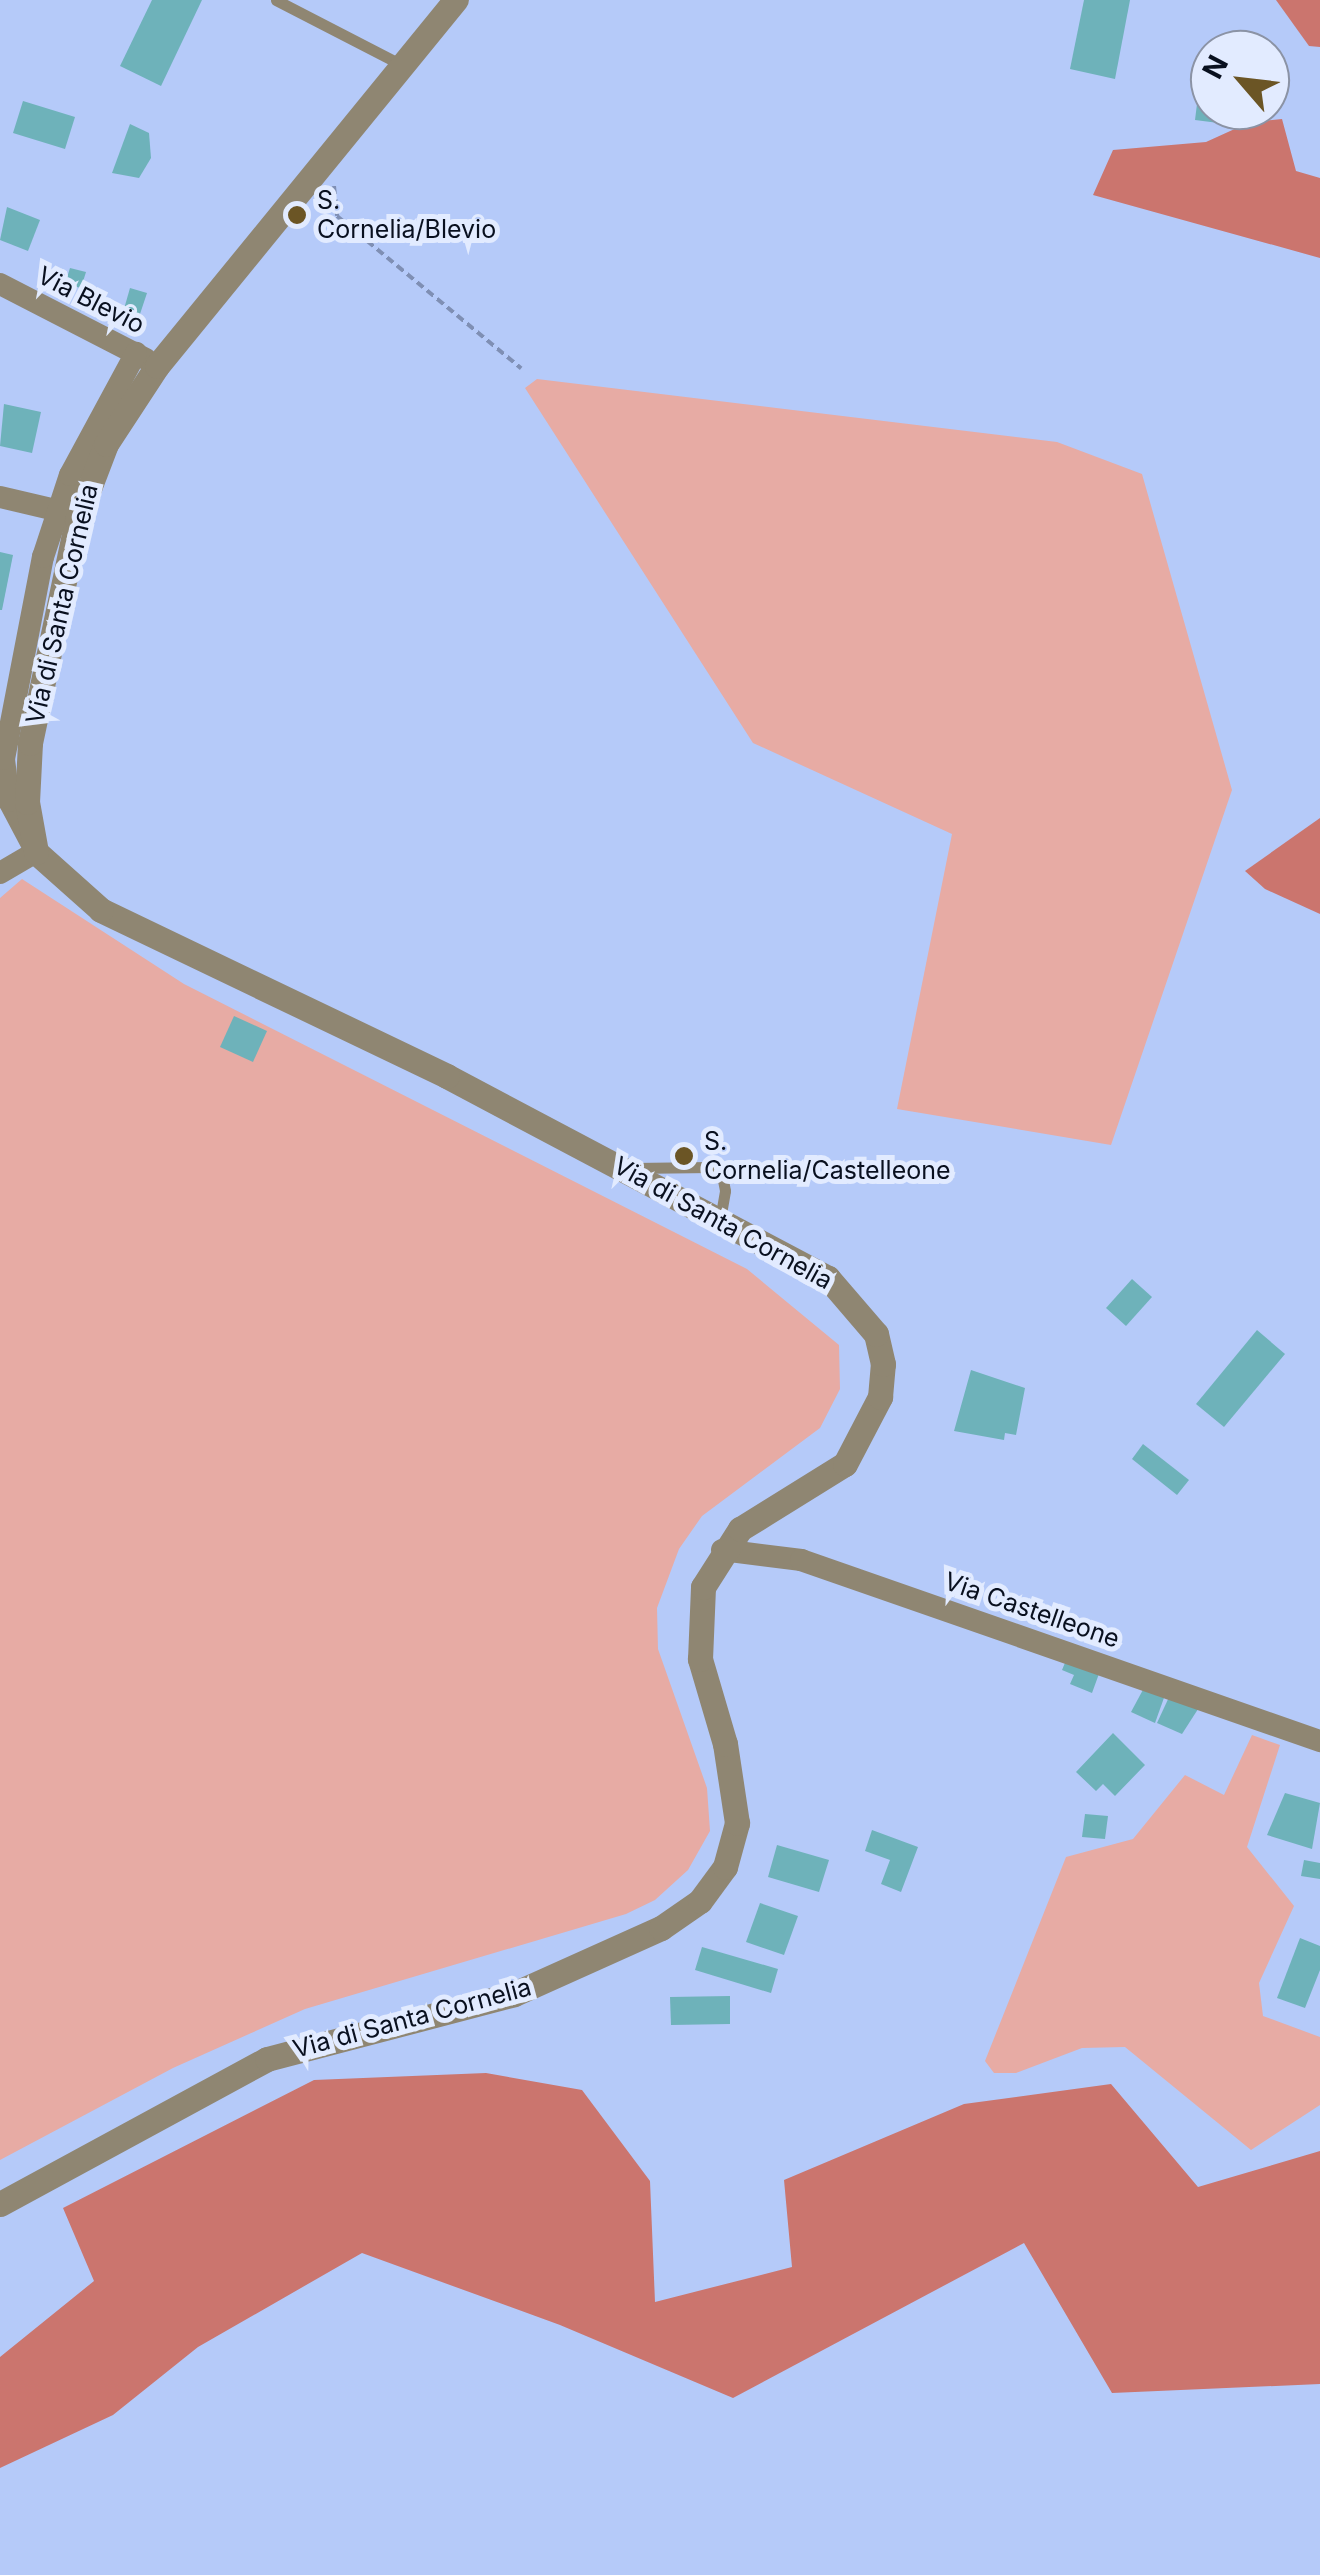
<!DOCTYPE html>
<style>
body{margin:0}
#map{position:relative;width:1320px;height:2575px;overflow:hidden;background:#b5caf9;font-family:Inter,sans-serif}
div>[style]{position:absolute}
.green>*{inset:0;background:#e7aba4}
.forest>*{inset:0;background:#cb756e}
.building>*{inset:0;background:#6eb2ba}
.path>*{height:4px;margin-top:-2px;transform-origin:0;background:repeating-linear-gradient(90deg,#7f8fb4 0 8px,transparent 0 13px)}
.service>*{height:11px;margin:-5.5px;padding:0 5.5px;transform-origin:5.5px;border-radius:5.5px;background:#8f8672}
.minor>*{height:22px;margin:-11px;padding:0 11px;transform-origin:11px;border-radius:11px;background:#8f8672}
.tertiary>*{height:25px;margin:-12.5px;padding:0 12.5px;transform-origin:12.5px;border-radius:12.5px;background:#8f8672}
.dots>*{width:28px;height:28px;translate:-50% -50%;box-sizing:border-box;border:5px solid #e2ebff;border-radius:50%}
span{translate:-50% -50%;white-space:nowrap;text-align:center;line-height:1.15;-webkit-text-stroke:10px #e2ebff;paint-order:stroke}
.poi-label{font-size:25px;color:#09101f}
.left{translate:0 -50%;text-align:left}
.street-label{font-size:25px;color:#09101f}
.north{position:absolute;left:1190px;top:30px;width:100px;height:100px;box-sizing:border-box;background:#e2ebff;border:2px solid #8b93a5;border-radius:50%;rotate:298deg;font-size:28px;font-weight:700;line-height:40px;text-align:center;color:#09101f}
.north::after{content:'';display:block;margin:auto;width:35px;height:45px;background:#6b5525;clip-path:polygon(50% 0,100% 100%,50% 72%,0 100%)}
</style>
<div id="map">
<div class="green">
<i style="clip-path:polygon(537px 379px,1057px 442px,1142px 474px,1232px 790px,1111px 1145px,897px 1109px,952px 834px,753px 743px,525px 388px)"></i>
<i style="clip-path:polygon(22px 879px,184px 984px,747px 1269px,839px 1345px,840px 1389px,820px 1428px,702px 1516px,679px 1549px,657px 1608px,658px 1649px,707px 1788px,710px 1831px,688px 1870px,655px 1900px,626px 1914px,305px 2009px,173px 2068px,0 2160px,0 898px)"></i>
<i style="clip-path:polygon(1252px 1735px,1280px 1745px,1247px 1847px,1294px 1906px,1259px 1983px,1263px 2016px,1320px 2037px,1320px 2105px,1251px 2150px,1125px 2047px,1082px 2048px,1016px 2073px,994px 2073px,985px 2061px,1066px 1857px,1133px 1839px,1185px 1775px,1224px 1795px)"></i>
</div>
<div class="forest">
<i style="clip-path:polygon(1276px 0,1320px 0,1320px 47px,1309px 46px)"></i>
<i style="clip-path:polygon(1282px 119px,1296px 171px,1320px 178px,1320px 258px,1093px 195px,1113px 150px,1206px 142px,1250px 122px)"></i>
<i style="clip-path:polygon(1320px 818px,1320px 914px,1265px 889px,1245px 871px)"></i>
<i style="clip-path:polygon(486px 2073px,582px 2090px,650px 2181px,655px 2302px,792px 2267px,784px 2180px,964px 2104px,1111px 2084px,1198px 2187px,1320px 2151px,1320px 2384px,1112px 2393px,1024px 2243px,733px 2398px,560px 2325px,362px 2253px,198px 2347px,113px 2415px,0 2468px,0 2357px,94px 2281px,63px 2208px,314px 2080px)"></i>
</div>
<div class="building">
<i style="clip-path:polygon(152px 0,202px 0,161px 86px,120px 66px)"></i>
<i style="clip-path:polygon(1084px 0,1130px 0,1115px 79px,1070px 69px)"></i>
<i style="clip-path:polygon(1199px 88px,1210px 90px,1210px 110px,1244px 110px,1242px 126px,1195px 120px)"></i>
<i style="clip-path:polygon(23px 101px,75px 117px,65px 149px,13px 133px)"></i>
<i style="clip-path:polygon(130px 124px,149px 133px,151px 158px,139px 178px,112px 173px)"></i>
<i style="clip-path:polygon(7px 207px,40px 220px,28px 251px,0 240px)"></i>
<i style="clip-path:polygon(70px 268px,86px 272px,81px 288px,65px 284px)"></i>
<i style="clip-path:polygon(130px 288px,147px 293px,140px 314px,124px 309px)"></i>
<i style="clip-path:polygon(4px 404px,41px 412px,32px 453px,0 446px)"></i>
<i style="clip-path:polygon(0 552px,13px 555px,2px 610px,0 610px)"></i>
<i style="clip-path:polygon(234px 1016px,267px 1031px,253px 1062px,220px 1047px)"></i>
<i style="clip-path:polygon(1132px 1279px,1152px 1297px,1126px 1326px,1106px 1308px)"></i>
<i style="clip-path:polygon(1257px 1330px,1285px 1354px,1224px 1427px,1196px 1404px)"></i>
<i style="clip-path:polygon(971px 1370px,1025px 1388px,1016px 1435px,1005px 1433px,1004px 1440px,954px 1431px)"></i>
<i style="clip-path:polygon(1143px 1444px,1189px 1480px,1177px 1495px,1132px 1459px)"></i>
<i style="clip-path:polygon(1067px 1658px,1100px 1671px,1092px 1693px,1070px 1684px,1074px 1675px,1062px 1670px)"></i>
<i style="clip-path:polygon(1145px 1686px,1165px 1695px,1155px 1723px,1131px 1712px)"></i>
<i style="clip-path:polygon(1170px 1695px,1200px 1706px,1182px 1734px,1157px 1723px)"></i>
<i style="clip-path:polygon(1113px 1733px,1145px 1765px,1115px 1796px,1103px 1784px,1096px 1791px,1076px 1772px)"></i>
<i style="clip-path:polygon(1285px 1793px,1320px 1803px,1312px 1849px,1267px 1835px)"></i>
<i style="clip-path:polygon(1085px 1814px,1108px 1816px,1105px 1839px,1082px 1837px)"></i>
<i style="clip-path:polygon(872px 1830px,918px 1847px,901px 1892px,881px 1884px,890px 1860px,865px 1851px)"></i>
<i style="clip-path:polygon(777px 1845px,829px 1860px,819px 1892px,768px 1877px)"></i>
<i style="clip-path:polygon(1304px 1860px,1320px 1863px,1320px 1879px,1301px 1876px)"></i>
<i style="clip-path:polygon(760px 1903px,798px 1916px,784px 1955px,746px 1942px)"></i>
<i style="clip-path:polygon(1300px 1938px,1320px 1946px,1320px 1970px,1305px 2008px,1277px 1998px)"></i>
<i style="clip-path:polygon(702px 1947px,778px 1969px,771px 1993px,695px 1970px)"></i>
<i style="clip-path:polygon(730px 1996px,730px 2024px,671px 2025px,670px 1997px)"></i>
</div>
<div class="path">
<i style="left:334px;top:186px;width:30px;rotate:84deg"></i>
<i style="left:337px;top:216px;width:239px;rotate:39.6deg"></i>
</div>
<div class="service">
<i style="left:276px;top:0;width:142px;rotate:27.3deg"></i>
<i style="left:633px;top:1168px;width:78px;rotate:-0.7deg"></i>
<i style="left:711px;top:1167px;width:14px;rotate:36deg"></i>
<i style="left:722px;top:1175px;width:16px;rotate:79deg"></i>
<i style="left:725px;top:1191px;width:27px;rotate:100deg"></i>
</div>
<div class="minor">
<i style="left:0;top:284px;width:164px;rotate:27.2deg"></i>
<i style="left:0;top:497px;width:57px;rotate:13.1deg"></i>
<i style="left:0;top:873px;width:42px;rotate:-30.3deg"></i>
<i style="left:36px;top:852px;width:58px;rotate:-117.9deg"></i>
<i style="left:9px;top:801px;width:42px;rotate:-96.8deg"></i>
<i style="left:4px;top:759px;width:206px;rotate:-79.1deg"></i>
<i style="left:43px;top:557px;width:86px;rotate:-71.8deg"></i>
<i style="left:70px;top:475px;width:139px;rotate:-61.6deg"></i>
<i style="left:722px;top:1550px;width:80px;rotate:7.2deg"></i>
<i style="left:801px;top:1560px;width:550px;rotate:19.23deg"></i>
</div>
<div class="tertiary">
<i style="left:0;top:2204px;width:304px;rotate:-28.5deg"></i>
<i style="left:267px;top:2059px;width:255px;rotate:-14.7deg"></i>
<i style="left:514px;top:1994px;width:161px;rotate:-24.2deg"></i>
<i style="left:661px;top:1928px;width:47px;rotate:-34.7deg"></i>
<i style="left:700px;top:1901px;width:42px;rotate:-53.7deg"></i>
<i style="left:725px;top:1867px;width:46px;rotate:-74.7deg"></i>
<i style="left:737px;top:1823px;width:80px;rotate:-98.6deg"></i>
<i style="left:725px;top:1744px;width:89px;rotate:-106.4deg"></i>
<i style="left:700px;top:1659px;width:72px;rotate:-87.6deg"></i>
<i style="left:703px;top:1587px;width:69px;rotate:-57.5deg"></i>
<i style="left:740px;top:1529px;width:123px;rotate:-31.8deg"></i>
<i style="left:845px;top:1464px;width:76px;rotate:-62.4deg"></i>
<i style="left:880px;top:1397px;width:33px;rotate:-85deg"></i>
<i style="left:883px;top:1364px;width:31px;rotate:-103deg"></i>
<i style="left:876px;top:1334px;width:74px;rotate:-130.6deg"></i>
<i style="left:828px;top:1278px;width:431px;rotate:-152.1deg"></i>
<i style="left:447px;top:1076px;width:384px;rotate:-154.4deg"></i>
<i style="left:101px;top:910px;width:87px;rotate:-138.3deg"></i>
<i style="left:36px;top:852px;width:51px;rotate:-100.2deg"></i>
<i style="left:27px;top:802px;width:59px;rotate:-87.1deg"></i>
<i style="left:30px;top:743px;width:228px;rotate:-78.1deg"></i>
<i style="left:77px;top:520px;width:81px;rotate:-69.1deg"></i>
<i style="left:106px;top:444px;width:93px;rotate:-56.8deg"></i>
<i style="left:157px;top:366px;width:473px;rotate:-50.8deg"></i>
</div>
<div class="dots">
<i style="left:297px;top:215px;background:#6b5525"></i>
<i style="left:684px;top:1156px;background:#6b5525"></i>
</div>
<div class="poi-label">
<span class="left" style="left:317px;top:215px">S.<br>Cornelia/Blevio</span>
<span class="left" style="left:704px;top:1156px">S.<br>Cornelia/Castelleone</span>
</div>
<div class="street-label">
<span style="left:91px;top:300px;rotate:27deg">Via Blevio</span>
<span style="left:62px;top:604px;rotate:-77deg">Via di Santa Cornelia</span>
<span style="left:723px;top:1223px;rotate:29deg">Via di Santa Cornelia</span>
<span style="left:1032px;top:1610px;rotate:19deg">Via Castelleone</span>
<span style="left:412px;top:2018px;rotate:-15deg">Via di Santa Cornelia</span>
</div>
<div class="north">N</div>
</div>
